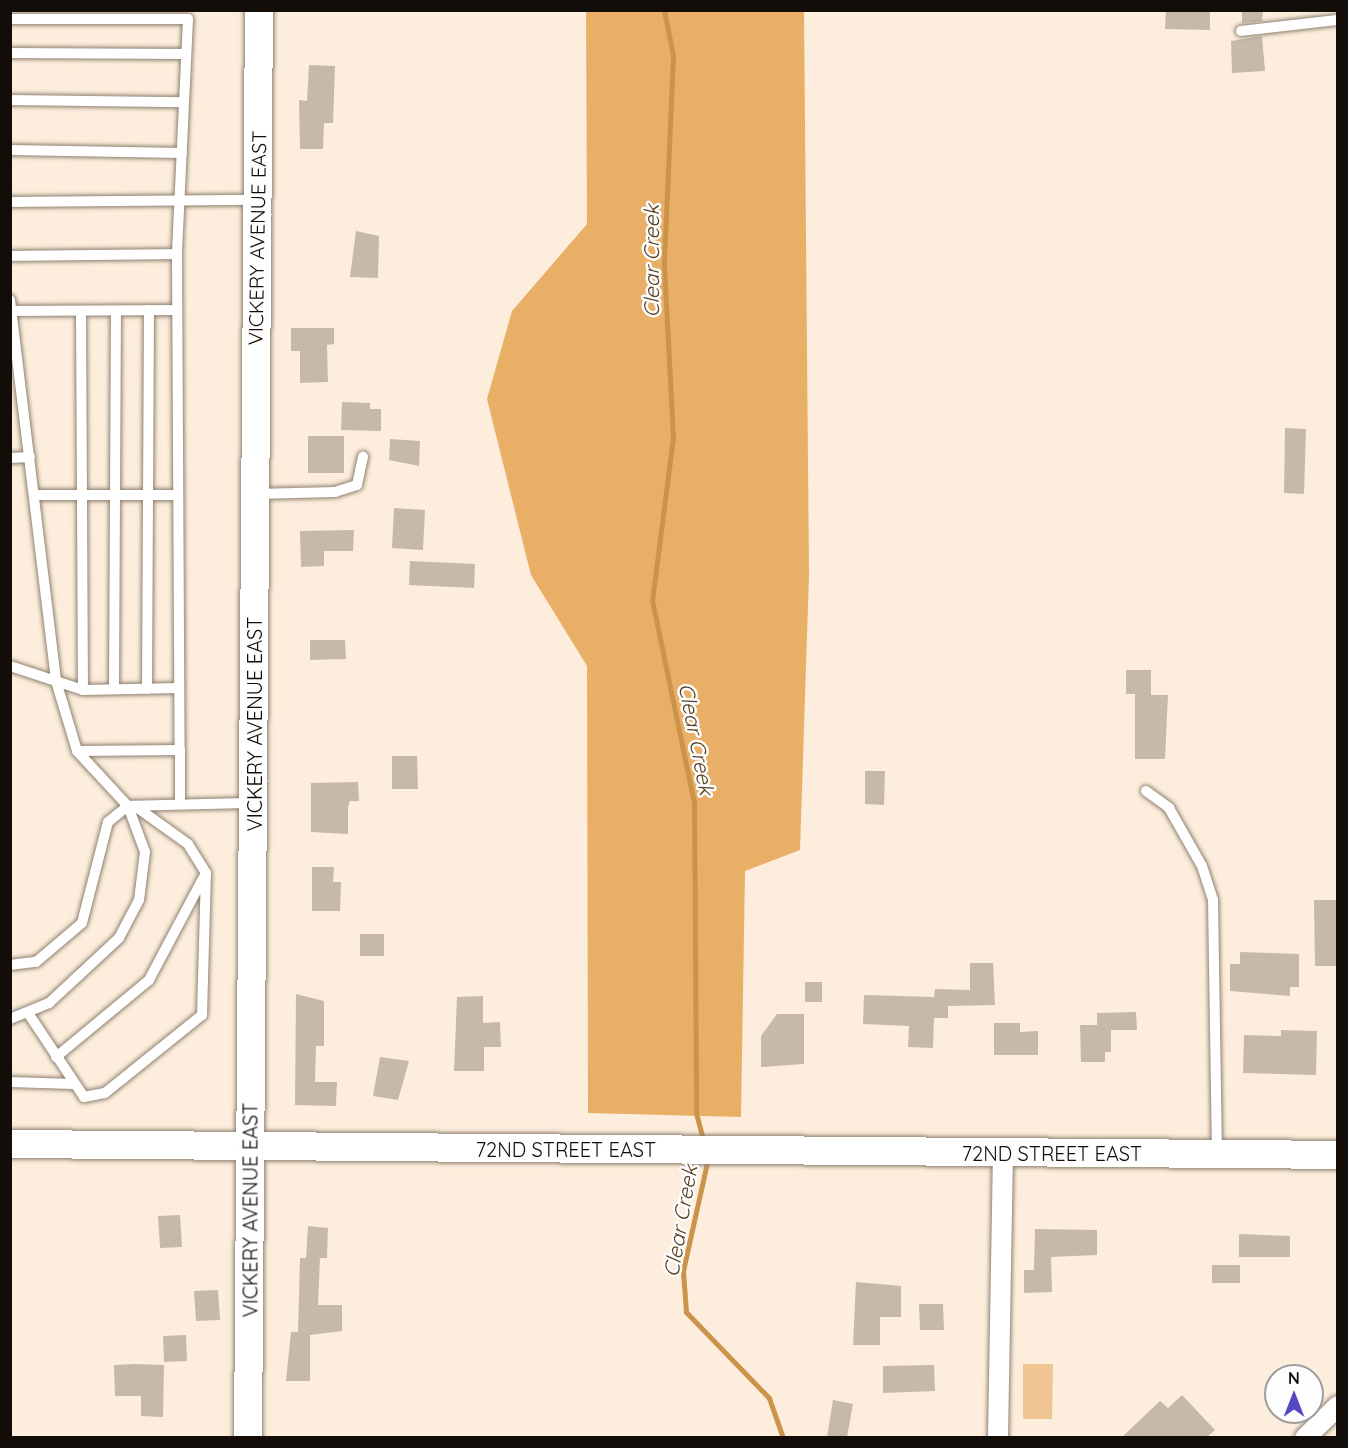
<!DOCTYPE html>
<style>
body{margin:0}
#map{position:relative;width:1348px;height:1448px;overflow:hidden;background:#fdeddc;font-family:Quicksand,sans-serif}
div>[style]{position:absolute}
.green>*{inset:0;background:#efc594}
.forest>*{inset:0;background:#e9af66}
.stream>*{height:5px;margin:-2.5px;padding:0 2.5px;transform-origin:2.5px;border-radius:2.5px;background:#cc944a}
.building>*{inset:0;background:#c7b9a8}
.roads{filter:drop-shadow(0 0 2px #8e8171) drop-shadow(0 0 2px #8e8171)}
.lane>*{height:10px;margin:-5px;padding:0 5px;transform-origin:5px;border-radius:5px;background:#fff}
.street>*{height:20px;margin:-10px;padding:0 10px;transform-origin:10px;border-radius:10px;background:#fff}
.secondary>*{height:28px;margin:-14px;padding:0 14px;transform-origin:14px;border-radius:14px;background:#fff}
span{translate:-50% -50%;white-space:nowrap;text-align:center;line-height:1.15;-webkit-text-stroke:5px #fdfdfd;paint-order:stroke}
.street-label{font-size:20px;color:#120d08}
.water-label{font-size:21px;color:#573e1f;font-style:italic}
.frame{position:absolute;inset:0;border:12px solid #120d08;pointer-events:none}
.north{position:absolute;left:1264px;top:1364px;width:60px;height:60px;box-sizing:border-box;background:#fdfdfd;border:2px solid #9f9d9b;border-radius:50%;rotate:0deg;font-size:16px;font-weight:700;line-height:24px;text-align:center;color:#120d08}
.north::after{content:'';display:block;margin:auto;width:21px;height:27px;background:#5348c0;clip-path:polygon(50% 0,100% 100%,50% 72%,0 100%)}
</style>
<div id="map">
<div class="green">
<i style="clip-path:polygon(1023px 1364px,1053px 1364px,1052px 1419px,1023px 1419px)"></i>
</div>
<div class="forest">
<i style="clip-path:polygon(586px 11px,804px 11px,809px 575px,800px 850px,745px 871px,741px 1117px,588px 1113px,587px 666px,531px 575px,487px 399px,512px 311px,587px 224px)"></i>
</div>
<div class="stream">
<i style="left:664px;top:10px;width:47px;rotate:78.9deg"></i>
<i style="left:673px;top:56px;width:210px;rotate:92.5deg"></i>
<i style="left:664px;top:266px;width:171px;rotate:87deg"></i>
<i style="left:673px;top:437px;width:164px;rotate:97.3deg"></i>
<i style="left:652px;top:600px;width:206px;rotate:78.3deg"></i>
<i style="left:694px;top:802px;width:311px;rotate:89.6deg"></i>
<i style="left:696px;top:1113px;width:28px;rotate:75deg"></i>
<i style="left:708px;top:1158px;width:116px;rotate:102.5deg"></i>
<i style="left:683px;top:1271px;width:41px;rotate:85.8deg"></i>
<i style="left:686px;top:1312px;width:120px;rotate:46deg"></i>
<i style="left:769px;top:1398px;width:42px;rotate:70.7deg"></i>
</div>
<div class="building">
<i style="clip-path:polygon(1166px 10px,1210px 10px,1210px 30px,1165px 29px)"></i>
<i style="clip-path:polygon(1242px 10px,1263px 10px,1262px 21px,1242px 23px)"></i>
<i style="clip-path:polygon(1262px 36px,1265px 71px,1232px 73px,1231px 41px)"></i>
<i style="clip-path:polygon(309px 65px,335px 66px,333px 123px,324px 123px,323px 149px,300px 149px,299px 100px,307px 101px)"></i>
<i style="clip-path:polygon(356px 231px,379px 236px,378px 278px,350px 277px)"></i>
<i style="clip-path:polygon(291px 328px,334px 328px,334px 344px,327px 345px,328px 382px,300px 383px,300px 351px,291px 351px)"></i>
<i style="clip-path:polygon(342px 402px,370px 403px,370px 409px,381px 409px,381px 431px,341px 430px)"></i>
<i style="clip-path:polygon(1285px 428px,1306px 429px,1304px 494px,1284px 493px)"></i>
<i style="clip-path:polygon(308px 436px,344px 436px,344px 473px,308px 473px)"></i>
<i style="clip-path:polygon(390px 439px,420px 441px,419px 466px,389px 460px)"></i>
<i style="clip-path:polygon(394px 508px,425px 510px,423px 550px,392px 548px)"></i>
<i style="clip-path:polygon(354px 530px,353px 551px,324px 551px,324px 566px,301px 567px,300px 531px)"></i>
<i style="clip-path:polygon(410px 561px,475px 564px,474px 588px,409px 585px)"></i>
<i style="clip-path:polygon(310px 640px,345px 640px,346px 659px,310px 660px)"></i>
<i style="clip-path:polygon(1126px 670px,1151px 670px,1151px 695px,1168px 695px,1165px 759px,1135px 759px,1135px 694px,1126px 694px)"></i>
<i style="clip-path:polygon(392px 756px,417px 756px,418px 789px,392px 789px)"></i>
<i style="clip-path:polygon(865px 771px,885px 771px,884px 805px,865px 804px)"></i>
<i style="clip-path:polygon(358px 782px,359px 801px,350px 801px,348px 807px,348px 834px,311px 832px,311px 783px)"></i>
<i style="clip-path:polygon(312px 867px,334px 867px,333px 882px,341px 882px,340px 911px,312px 911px)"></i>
<i style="clip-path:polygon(1314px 900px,1338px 900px,1338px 966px,1315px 966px)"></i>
<i style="clip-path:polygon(360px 934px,384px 934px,384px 956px,360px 956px)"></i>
<i style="clip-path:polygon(1240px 952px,1299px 954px,1299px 987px,1290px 987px,1290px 996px,1230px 991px,1230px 964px,1240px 964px)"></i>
<i style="clip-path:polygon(970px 963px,993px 963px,995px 1005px,948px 1006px,948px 1018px,934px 1018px,933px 1048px,908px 1047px,909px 1026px,863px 1024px,864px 995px,934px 997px,935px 989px,970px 990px)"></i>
<i style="clip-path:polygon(805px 982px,822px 982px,822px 1002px,805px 1002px)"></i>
<i style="clip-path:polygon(296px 994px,324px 1001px,324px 1046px,316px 1046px,315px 1082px,337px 1082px,336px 1106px,295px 1105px)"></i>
<i style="clip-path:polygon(483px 996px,483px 1023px,500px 1022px,501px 1047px,484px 1047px,484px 1071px,454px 1071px,457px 997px)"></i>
<i style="clip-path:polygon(1136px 1012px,1137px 1030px,1111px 1030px,1111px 1052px,1105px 1052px,1105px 1062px,1081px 1062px,1080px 1025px,1097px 1025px,1097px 1013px)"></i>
<i style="clip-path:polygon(777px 1014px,804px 1014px,804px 1064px,761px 1067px,761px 1036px)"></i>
<i style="clip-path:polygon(994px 1023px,1020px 1023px,1020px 1032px,1038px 1031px,1038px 1055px,994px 1055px)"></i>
<i style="clip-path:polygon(1281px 1030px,1317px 1031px,1316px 1075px,1243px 1073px,1244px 1035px,1281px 1036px)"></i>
<i style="clip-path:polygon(380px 1057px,409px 1061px,398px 1100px,373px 1096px)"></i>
<i style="clip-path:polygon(180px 1215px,182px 1247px,160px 1248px,158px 1216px)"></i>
<i style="clip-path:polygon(308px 1226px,328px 1228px,327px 1258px,320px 1258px,318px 1305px,342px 1305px,342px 1331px,310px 1335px,310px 1381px,286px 1381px,291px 1332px,298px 1332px,300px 1258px,306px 1258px)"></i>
<i style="clip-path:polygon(1035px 1229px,1097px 1230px,1097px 1255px,1051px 1257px,1052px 1292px,1024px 1293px,1024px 1270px,1034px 1270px)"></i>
<i style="clip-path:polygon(1239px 1234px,1290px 1236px,1290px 1257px,1239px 1257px)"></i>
<i style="clip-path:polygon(1212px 1265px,1240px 1265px,1240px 1283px,1212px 1283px)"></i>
<i style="clip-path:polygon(856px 1282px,901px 1286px,901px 1317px,880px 1317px,880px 1345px,853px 1345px)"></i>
<i style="clip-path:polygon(218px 1290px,220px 1320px,196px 1321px,194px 1291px)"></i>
<i style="clip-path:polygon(919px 1304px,943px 1304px,944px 1330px,920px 1330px)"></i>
<i style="clip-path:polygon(186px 1335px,187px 1361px,164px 1362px,163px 1336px)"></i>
<i style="clip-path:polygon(135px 1364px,164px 1365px,163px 1417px,141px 1416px,141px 1396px,115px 1396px,114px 1365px)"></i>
<i style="clip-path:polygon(934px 1365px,935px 1391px,883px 1393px,883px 1366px)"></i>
<i style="clip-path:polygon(1182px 1395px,1215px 1430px,1207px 1437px,1122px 1437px,1160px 1401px,1168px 1408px)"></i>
<i style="clip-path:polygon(833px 1400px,853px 1404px,847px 1437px,827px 1437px)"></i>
</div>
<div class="roads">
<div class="lane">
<i style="left:10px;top:19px;width:178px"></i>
<i style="left:188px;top:19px;width:235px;rotate:92.7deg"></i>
<i style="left:177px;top:254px;width:496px;rotate:89.7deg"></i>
<i style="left:180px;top:750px;width:103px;rotate:179.4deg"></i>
<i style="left:1241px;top:31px;width:98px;rotate:-6.5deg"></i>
<i style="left:10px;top:53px;width:176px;rotate:0.3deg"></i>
<i style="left:10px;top:100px;width:174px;rotate:0.7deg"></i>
<i style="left:10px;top:150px;width:172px;rotate:1deg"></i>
<i style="left:10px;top:202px;width:246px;rotate:-0.5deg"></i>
<i style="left:10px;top:256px;width:167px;rotate:-0.7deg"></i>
<i style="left:10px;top:300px;width:384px;rotate:83.1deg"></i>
<i style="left:56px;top:681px;width:73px;rotate:73.3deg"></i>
<i style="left:77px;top:751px;width:75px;rotate:47.2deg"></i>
<i style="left:128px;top:806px;width:49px;rotate:69.7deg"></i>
<i style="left:145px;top:852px;width:48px;rotate:97.1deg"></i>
<i style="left:139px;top:900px;width:43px;rotate:117.8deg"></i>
<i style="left:119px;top:938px;width:96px;rotate:137.1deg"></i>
<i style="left:49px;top:1003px;width:42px;rotate:157.7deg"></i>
<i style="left:12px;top:311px;width:165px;rotate:-0.3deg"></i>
<i style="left:81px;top:311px;width:379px;rotate:89.7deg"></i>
<i style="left:10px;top:458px;width:20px;rotate:-3deg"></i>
<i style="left:256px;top:494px;width:79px;rotate:-1.5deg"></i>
<i style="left:335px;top:492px;width:23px;rotate:-18deg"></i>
<i style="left:357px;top:485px;width:29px;rotate:-78deg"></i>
<i style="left:35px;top:495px;width:143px"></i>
<i style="left:10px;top:666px;width:77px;rotate:18.2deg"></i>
<i style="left:83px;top:690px;width:96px;rotate:-1.2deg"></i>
<i style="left:114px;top:689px;width:378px;rotate:-89.7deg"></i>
<i style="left:147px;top:689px;width:379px;rotate:-89.7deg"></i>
<i style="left:180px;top:750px;width:54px;rotate:90deg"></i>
<i style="left:1146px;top:791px;width:29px;rotate:36deg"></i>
<i style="left:1169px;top:808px;width:67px;rotate:60.4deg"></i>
<i style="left:1202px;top:866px;width:36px;rotate:72deg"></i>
<i style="left:1213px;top:900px;width:254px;rotate:89.1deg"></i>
<i style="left:10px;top:965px;width:26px;rotate:-7deg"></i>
<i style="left:36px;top:962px;width:60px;rotate:-40.3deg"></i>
<i style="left:82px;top:923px;width:104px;rotate:-75.6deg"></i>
<i style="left:108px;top:822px;width:26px;rotate:-39deg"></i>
<i style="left:128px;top:806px;width:125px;rotate:-1.4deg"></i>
<i style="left:28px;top:1013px;width:101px;rotate:56.3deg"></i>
<i style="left:84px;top:1097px;width:21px;rotate:-11deg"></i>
<i style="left:105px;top:1093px;width:124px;rotate:-38.8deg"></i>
<i style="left:202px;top:1015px;width:142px;rotate:-88.4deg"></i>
<i style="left:206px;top:873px;width:34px;rotate:-122deg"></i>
<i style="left:188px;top:844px;width:65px;rotate:-144.4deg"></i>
<i style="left:56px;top:1057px;width:121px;rotate:-39.6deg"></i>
<i style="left:149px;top:980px;width:121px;rotate:-62deg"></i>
<i style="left:10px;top:1082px;width:63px;rotate:1.8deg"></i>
</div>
<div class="street">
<i style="left:998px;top:1438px;width:285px;rotate:-89deg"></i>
<i style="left:1305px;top:1438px;width:46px;rotate:-44.1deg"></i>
</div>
<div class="secondary">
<i style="left:10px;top:1144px;width:1328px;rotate:0.47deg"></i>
<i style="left:248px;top:1438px;width:1428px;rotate:-89.56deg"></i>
</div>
</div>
<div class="street-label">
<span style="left:257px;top:238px;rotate:-89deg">VICKERY AVENUE EAST</span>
<span style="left:254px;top:724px;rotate:-90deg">VICKERY AVENUE EAST</span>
<span style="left:566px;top:1149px">72ND STREET EAST</span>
<span style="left:1052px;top:1153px">72ND STREET EAST</span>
<span style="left:250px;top:1210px;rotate:-90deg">VICKERY AVENUE EAST</span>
</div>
<div class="water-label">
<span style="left:651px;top:261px;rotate:-90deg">Clear Creek</span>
<span style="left:697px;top:739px;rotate:79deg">Clear Creek</span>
<span style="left:680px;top:1221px;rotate:-80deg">Clear Creek</span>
</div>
<div class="frame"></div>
<div class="north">N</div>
</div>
